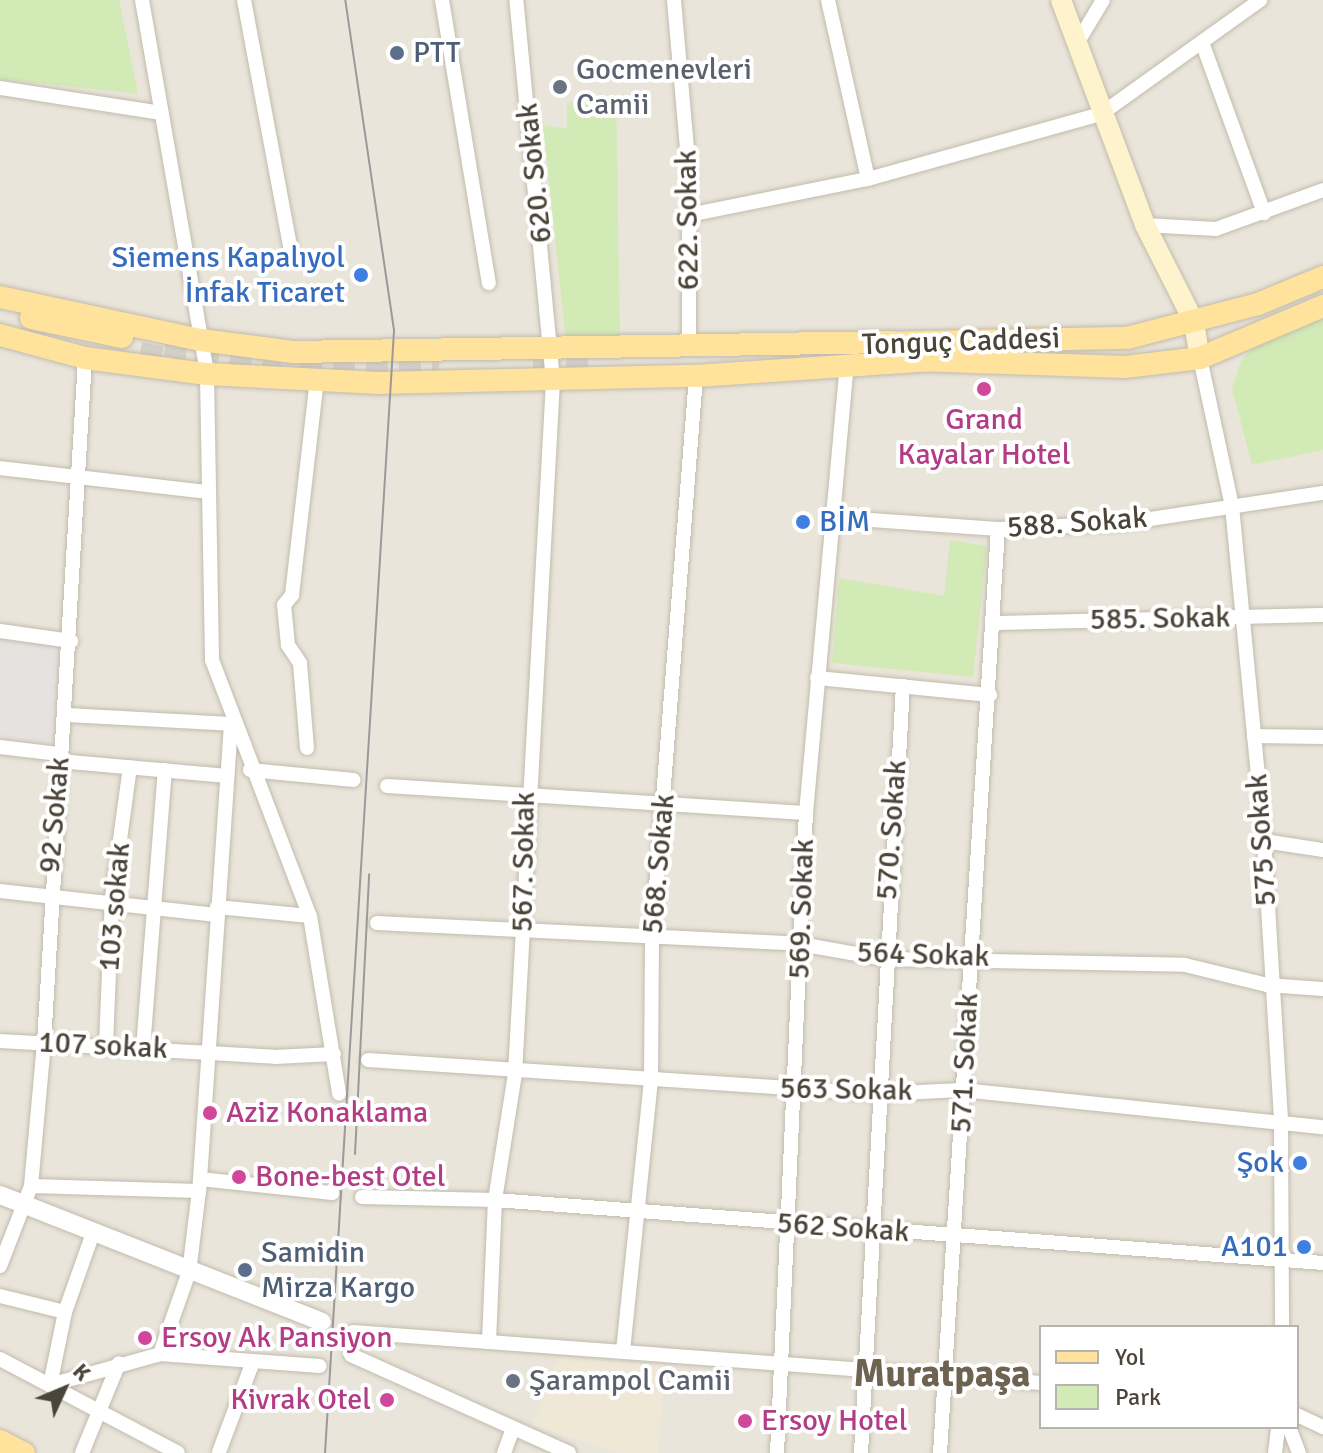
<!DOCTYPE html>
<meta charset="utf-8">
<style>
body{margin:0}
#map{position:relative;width:1323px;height:1453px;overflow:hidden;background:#f6f3ec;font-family:Signika,sans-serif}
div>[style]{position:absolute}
.residential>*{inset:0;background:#eae5da}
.education>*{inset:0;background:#efe8d6}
.green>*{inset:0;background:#d2eab5}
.parking>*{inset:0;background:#e5e3e0}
.primary-tunnel>*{height:22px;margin-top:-11px;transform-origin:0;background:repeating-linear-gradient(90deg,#d4d0c8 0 22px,transparent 0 33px)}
.roads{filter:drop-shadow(0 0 2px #c2bbae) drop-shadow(0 0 2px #c2bbae)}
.minor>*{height:14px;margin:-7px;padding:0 7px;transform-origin:7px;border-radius:7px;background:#fff}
.tertiary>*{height:18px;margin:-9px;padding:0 9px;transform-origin:9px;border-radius:9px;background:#fff}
.secondary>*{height:20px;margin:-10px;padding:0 10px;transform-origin:10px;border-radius:10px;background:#fff3cd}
.primary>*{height:22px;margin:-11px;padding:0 11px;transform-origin:11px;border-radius:11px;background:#ffe39c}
.tram>*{height:2px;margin:-1px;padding:0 1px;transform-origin:1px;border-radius:1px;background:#9a9a9a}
.dots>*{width:22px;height:22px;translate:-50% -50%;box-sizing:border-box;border:4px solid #fff;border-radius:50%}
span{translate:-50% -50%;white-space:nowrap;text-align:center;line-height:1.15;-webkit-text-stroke:8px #fff;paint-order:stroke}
.service-label{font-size:30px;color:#4e5e75}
.left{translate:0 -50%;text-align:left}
.worship-label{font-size:30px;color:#5b616d}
.street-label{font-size:30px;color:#4b4439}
.shop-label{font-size:30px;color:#366cbe}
.right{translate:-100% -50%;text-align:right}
.hotel-label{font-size:30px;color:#b23c85}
.district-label{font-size:38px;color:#6e6250;font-weight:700}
.legend{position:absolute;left:1039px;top:1325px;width:260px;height:104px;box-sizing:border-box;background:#fff;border:2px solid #b7b4b0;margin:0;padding:10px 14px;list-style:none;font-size:24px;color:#4b4439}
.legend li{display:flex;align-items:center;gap:16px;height:40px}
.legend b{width:40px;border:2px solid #b7b4b0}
.north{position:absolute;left:24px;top:1349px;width:80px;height:80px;-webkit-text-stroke:6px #fff;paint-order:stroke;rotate:46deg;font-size:22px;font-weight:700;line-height:32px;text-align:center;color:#4b4439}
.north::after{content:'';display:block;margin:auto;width:28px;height:36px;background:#4b4439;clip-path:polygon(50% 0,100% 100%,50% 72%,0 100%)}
</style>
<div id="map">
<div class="residential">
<i style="clip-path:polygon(evenodd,0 0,1323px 0,1323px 1453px,0 1453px,0 0,1041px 1327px,1297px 1327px,1297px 1427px,1041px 1427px,1041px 1327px)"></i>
</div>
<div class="education">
<i style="clip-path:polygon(558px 1358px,665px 1365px,658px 1453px,620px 1453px,532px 1425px)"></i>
</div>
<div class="green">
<i style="clip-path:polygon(0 0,119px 0,138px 94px,0 79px)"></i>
<i style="clip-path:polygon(616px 95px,620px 339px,566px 342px,543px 125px,567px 129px,567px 103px)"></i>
<i style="clip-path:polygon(1323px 314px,1323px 450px,1252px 465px,1232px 389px,1241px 361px,1259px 340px)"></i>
<i style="clip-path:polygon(950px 540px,987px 546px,973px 677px,832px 663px,839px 578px,944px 596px)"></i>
</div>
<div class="parking">
<i style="clip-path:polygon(0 638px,61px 646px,50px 744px,0 737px)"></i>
</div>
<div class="primary-tunnel">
<i style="left:165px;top:345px;width:118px;rotate:7.3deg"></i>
<i style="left:140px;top:353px;width:43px;rotate:10.8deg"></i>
<i style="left:300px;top:369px;width:139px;rotate:1.2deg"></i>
<i style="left:533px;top:369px;width:58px;rotate:-2deg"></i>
</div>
<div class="roads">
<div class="minor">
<i style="left:142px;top:0;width:380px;rotate:80.1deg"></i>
<i style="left:207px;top:374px;width:286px;rotate:89deg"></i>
<i style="left:212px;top:660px;width:274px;rotate:69.1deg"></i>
<i style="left:310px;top:916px;width:180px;rotate:80.7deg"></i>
<i style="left:244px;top:0;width:260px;rotate:79.4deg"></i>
<i style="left:442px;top:0;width:287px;rotate:80.6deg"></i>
<i style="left:674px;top:0;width:173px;rotate:85deg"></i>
<i style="left:689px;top:172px;width:172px;rotate:90deg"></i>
<i style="left:828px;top:0;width:183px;rotate:77.4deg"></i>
<i style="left:1076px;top:45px;width:52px;rotate:-59deg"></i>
<i style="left:1203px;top:45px;width:179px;rotate:70deg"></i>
<i style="left:0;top:88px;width:163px;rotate:8.8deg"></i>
<i style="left:689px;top:215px;width:183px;rotate:-11.4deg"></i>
<i style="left:868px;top:179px;width:242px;rotate:-15.6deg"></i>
<i style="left:1101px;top:114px;width:196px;rotate:-35.6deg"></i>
<i style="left:1145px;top:225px;width:71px;rotate:3.2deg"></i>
<i style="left:1216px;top:229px;width:114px;rotate:-20deg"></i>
<i style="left:1200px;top:358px;width:151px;rotate:77.8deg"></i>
<i style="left:1232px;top:506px;width:337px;rotate:84.5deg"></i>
<i style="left:1264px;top:841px;width:282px;rotate:86.5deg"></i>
<i style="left:1281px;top:1122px;width:205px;rotate:89.7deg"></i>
<i style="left:0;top:468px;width:207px;rotate:6.6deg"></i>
<i style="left:829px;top:517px;width:169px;rotate:4.1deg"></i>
<i style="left:998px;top:529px;width:126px;rotate:-2.7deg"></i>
<i style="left:1124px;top:523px;width:201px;rotate:-8.6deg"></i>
<i style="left:996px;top:623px;width:327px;rotate:-1.4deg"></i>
<i style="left:0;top:631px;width:72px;rotate:8deg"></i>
<i style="left:817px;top:678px;width:174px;rotate:5.6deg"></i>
<i style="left:67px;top:715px;width:164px;rotate:3.1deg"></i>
<i style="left:231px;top:724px;width:468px;rotate:93.9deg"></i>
<i style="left:199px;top:1191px;width:82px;rotate:97deg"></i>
<i style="left:189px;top:1272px;width:87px;rotate:109.5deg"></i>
<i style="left:1254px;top:736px;width:69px;rotate:0.8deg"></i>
<i style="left:0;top:747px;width:59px;rotate:6.8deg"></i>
<i style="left:307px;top:748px;width:85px;rotate:-94.7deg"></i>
<i style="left:300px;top:663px;width:22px;rotate:-124deg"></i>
<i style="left:288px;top:645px;width:40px;rotate:-95.7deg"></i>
<i style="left:284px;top:605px;width:13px;rotate:-51deg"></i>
<i style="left:292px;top:595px;width:216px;rotate:-83.4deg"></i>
<i style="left:59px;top:761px;width:169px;rotate:5.1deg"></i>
<i style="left:250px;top:770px;width:104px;rotate:5.5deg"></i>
<i style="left:387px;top:786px;width:420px;rotate:3.7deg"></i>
<i style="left:1264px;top:841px;width:60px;rotate:8.7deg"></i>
<i style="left:0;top:891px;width:218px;rotate:6.3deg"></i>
<i style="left:217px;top:907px;width:93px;rotate:5.5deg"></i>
<i style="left:377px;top:923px;width:424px;rotate:2.8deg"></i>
<i style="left:800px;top:944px;width:85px;rotate:10.1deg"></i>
<i style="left:884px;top:959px;width:301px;rotate:1.1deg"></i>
<i style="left:1185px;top:965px;width:84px;rotate:13.7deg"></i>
<i style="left:1267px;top:985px;width:56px;rotate:4.1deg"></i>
<i style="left:0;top:1041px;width:275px;rotate:3.3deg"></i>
<i style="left:275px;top:1057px;width:59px;rotate:-2.9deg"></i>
<i style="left:106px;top:1046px;width:148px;rotate:-87.7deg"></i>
<i style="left:112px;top:898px;width:132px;rotate:-82.2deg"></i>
<i style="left:143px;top:1048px;width:279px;rotate:-85.5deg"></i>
<i style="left:368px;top:1060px;width:511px;rotate:3.81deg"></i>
<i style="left:878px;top:1094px;width:84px;rotate:-2.7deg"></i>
<i style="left:962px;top:1090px;width:363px;rotate:5.9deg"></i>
<i style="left:200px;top:1179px;width:133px;rotate:6.1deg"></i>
<i style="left:31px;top:1186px;width:168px;rotate:1.7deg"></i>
<i style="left:362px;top:1197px;width:133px;rotate:1.3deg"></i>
<i style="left:495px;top:1200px;width:830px;rotate:4.35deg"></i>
<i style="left:93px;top:1233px;width:84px;rotate:109.5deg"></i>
<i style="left:65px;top:1312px;width:75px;rotate:101.6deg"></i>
<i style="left:50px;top:1385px;width:114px;rotate:-15.7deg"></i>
<i style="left:160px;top:1354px;width:160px;rotate:4.3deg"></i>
<i style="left:0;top:1266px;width:86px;rotate:-68.8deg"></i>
<i style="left:31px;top:1186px;width:144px;rotate:-84.8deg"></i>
<i style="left:44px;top:1043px;width:686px;rotate:-86.57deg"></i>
<i style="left:0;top:1296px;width:67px;rotate:13.8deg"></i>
<i style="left:353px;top:1332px;width:690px;rotate:4.24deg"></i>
<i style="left:489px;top:1342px;width:142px;rotate:-87.6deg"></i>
<i style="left:495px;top:1200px;width:128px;rotate:-81deg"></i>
<i style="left:515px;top:1074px;width:694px;rotate:-86.86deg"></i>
<i style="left:553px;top:381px;width:383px;rotate:-95.5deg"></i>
<i style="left:623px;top:1351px;width:271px;rotate:-84.1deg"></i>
<i style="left:651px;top:1081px;width:143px;rotate:-89.6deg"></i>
<i style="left:652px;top:938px;width:564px;rotate:-85.52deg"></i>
<i style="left:351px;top:1355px;width:239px;rotate:24.2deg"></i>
<i style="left:0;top:1359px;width:201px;rotate:27.8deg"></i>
<i style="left:1297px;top:1415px;width:29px;rotate:25deg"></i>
<i style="left:1289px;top:1427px;width:28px;rotate:69deg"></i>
<i style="left:219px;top:1452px;width:94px;rotate:-69.4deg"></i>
<i style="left:82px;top:1453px;width:97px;rotate:-67.7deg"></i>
<i style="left:504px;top:1453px;width:23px;rotate:-70deg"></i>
<i style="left:777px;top:1453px;width:641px;rotate:-87.41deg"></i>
<i style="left:806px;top:813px;width:449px;rotate:-84.8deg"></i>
<i style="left:861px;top:1453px;width:768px;rotate:-86.87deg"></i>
<i style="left:940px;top:1453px;width:926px;rotate:-86.41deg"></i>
<i style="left:1275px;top:1453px;width:26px;rotate:-83deg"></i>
</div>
<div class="tertiary">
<i style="left:0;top:1195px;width:346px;rotate:21.5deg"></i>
</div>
<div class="secondary">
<i style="left:1061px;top:0;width:240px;rotate:69.5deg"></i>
<i style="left:1145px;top:225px;width:109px;rotate:63.2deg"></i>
<i style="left:1194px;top:322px;width:36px;rotate:81deg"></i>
</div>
<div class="primary">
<i style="left:0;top:297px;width:206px;rotate:12.1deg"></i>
<i style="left:201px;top:340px;width:93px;rotate:7.4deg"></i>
<i style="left:293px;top:352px;width:599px;rotate:-0.96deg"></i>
<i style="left:31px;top:318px;width:93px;rotate:11.8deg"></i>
<i style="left:0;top:335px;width:88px;rotate:15.1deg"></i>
<i style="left:85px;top:358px;width:123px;rotate:7.5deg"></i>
<i style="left:207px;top:374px;width:171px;rotate:3deg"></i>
<i style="left:378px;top:383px;width:318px;rotate:-1.3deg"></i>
<i style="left:696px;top:376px;width:233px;rotate:-3.9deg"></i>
<i style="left:878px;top:343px;width:249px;rotate:-1.2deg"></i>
<i style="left:1127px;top:338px;width:135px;rotate:-14.5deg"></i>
<i style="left:1258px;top:304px;width:70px;rotate:-22.6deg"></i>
<i style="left:915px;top:360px;width:210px;rotate:1.9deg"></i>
<i style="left:1125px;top:367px;width:76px;rotate:-6.8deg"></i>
<i style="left:1200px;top:358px;width:134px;rotate:-22.9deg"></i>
<i style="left:0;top:1441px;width:27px;rotate:27deg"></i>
</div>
</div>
<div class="tram">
<i style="left:355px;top:1154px;width:280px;rotate:-87.1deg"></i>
<i style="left:325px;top:1453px;width:1125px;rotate:-86.48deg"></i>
<i style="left:394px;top:330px;width:334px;rotate:-98.4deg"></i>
</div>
<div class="dots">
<i style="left:397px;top:53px;background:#5c6f8a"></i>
<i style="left:560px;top:87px;background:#6b7280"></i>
<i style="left:361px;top:275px;background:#3f7fe0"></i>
<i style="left:984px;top:389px;background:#d1479c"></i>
<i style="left:803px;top:522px;background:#3f7fe0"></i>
<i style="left:210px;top:1113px;background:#d1479c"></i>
<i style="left:1300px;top:1163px;background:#3f7fe0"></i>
<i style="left:239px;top:1177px;background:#d1479c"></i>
<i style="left:1304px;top:1247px;background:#3f7fe0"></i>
<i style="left:245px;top:1270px;background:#5c6f8a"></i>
<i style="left:145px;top:1338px;background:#d1479c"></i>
<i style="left:513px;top:1381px;background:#6b7280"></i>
<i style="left:387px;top:1400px;background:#d1479c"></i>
<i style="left:745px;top:1421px;background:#d1479c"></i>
</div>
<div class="service-label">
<span class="left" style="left:413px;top:53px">PTT</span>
<span class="left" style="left:261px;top:1270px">Samidin<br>Mirza Kargo</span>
</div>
<div class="worship-label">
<span class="left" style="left:576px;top:87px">Gocmenevleri<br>Camii</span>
<span class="left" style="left:529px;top:1381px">Şarampol Camii</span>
</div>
<div class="street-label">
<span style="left:535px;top:173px;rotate:-96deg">620. Sokak</span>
<span style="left:688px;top:220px;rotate:-91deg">622. Sokak</span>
<span style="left:961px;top:342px;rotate:-2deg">Tonguç Caddesi</span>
<span style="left:1077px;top:523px;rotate:-4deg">588. Sokak</span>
<span style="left:1160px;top:619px;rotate:-1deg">585. Sokak</span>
<span style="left:55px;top:815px;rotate:-85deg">92 Sokak</span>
<span style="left:892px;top:830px;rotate:-86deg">570. Sokak</span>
<span style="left:1262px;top:840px;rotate:-94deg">575 Sokak</span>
<span style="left:524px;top:862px;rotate:-89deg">567. Sokak</span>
<span style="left:659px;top:864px;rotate:-85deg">568. Sokak</span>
<span style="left:115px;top:907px;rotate:-85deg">103 sokak</span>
<span style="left:802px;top:909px;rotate:-88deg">569. Sokak</span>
<span style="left:923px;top:955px;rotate:2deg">564 Sokak</span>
<span style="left:103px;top:1046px;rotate:3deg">107 sokak</span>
<span style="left:965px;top:1063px;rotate:-87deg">571. Sokak</span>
<span style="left:846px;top:1090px;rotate:1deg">563 Sokak</span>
<span style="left:843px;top:1228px;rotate:4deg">562 Sokak</span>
</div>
<div class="shop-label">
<span class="right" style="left:345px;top:275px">Siemens Kapalıyol<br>İnfak Ticaret</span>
<span class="left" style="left:819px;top:522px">BİM</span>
<span class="right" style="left:1284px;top:1163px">Şok</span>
<span class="right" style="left:1288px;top:1247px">A101</span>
</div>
<div class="hotel-label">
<span style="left:984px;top:437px">Grand<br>Kayalar Hotel</span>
<span class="left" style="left:226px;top:1113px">Aziz Konaklama</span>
<span class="left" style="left:255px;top:1177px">Bone-best Otel</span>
<span class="left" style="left:161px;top:1338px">Ersoy Ak Pansiyon</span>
<span class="right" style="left:371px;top:1400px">Kivrak Otel</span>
<span class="left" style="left:761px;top:1421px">Ersoy Hotel</span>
</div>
<div class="district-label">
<span style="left:942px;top:1374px">Muratpaşa</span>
</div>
<ul class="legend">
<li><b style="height:10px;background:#ffe39c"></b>Yol</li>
<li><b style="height:22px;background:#d2eab5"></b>Park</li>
</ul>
<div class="north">K</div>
</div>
